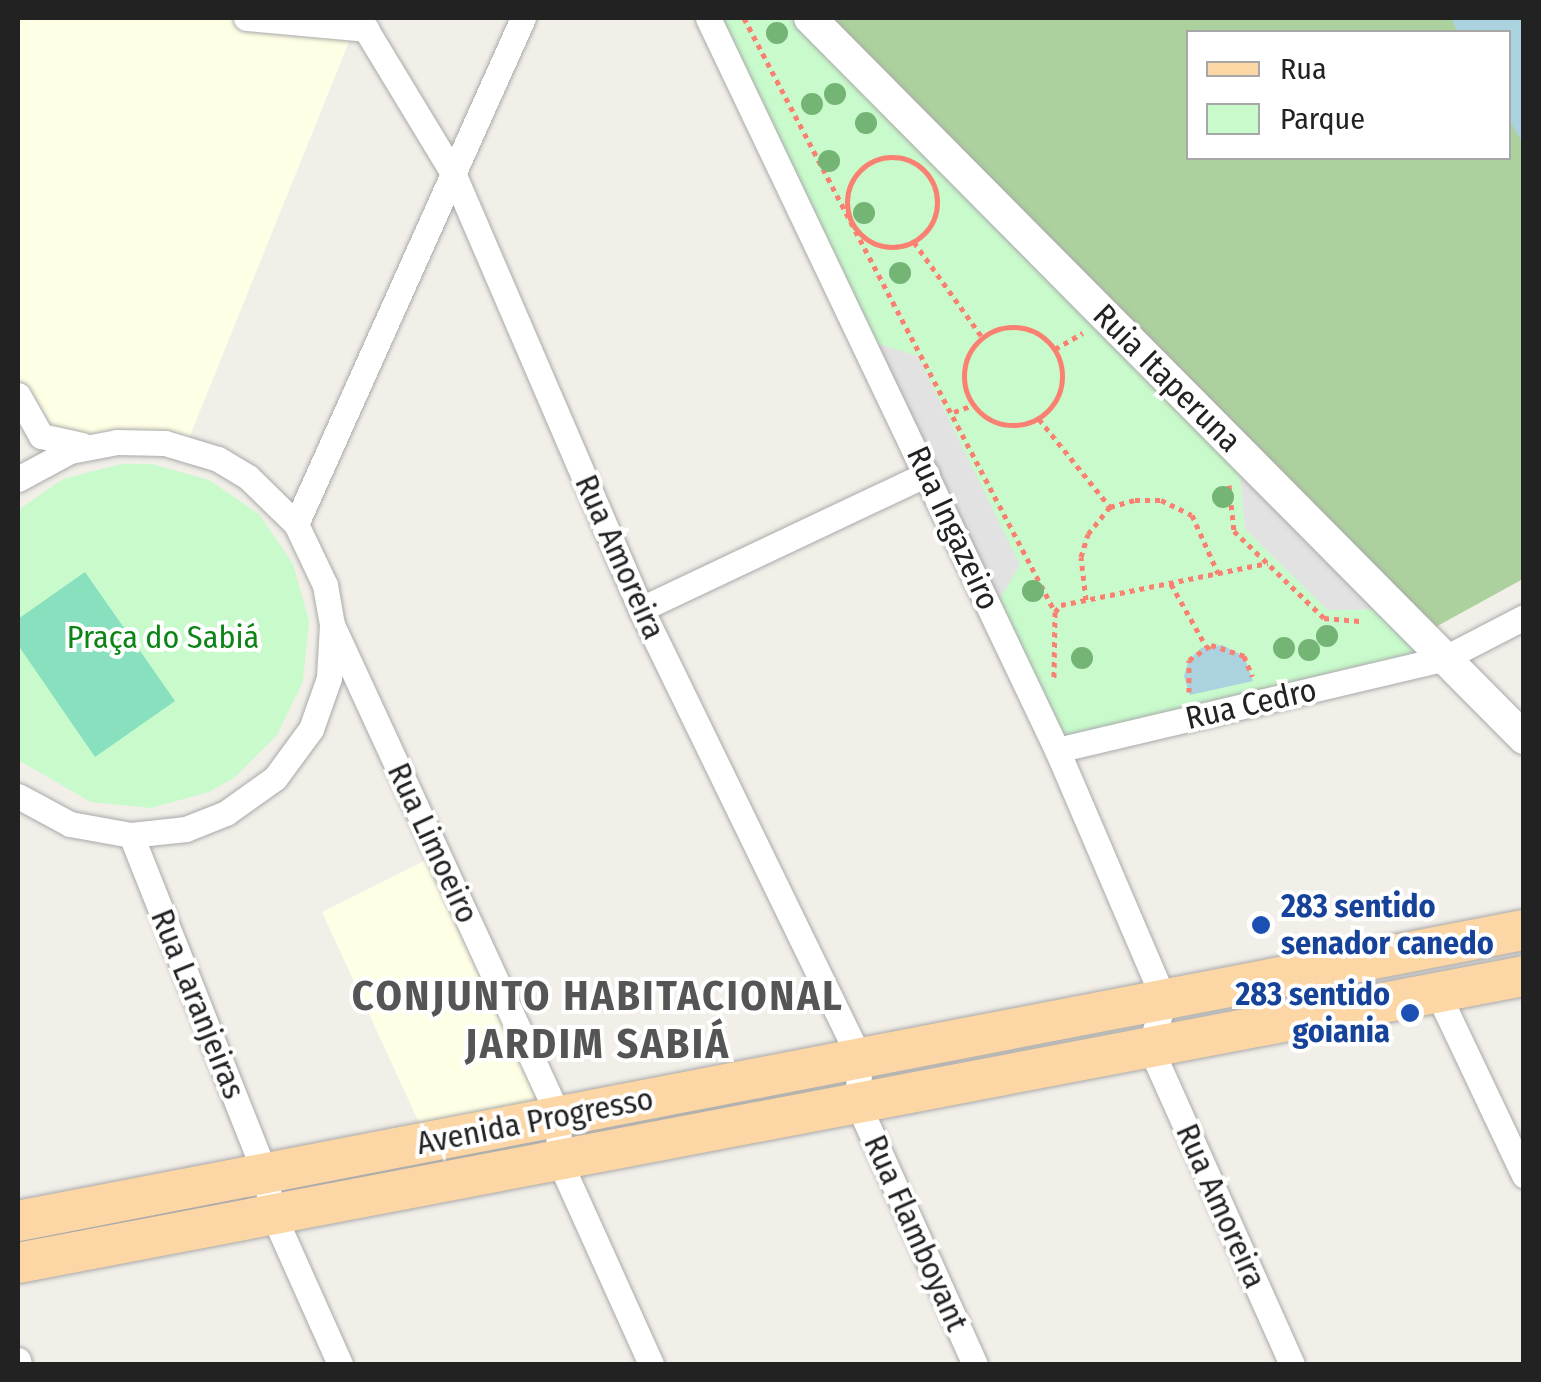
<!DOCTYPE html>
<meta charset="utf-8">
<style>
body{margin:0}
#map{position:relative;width:1541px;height:1382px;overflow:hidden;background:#f2efe9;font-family:"Fira Sans Condensed",sans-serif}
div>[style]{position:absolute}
.education>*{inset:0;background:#ffffe5}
.forest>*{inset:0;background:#add19e}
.park>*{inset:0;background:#c8facc}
.pitch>*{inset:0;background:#88e0be}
.parking>*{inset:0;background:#e2e2e2}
.water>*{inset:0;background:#aad3df}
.path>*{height:5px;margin-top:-2.5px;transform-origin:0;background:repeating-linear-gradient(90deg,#fa8072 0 5px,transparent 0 10px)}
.path>.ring{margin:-2.5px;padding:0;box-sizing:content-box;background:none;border:5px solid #fa8072;border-radius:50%}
.roads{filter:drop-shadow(0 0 2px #a9a9a9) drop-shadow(0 0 2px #a9a9a9)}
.minor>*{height:25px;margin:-12.5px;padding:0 12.5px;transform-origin:12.5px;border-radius:12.5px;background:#fff}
.tertiary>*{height:32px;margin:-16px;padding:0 16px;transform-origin:16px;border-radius:16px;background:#fff}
.primary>*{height:40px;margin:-20px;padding:0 20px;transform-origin:20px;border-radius:20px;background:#fcd6a4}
.trees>*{width:22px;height:22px;margin:-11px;border-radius:50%;background:#74b475}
.dots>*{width:28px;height:28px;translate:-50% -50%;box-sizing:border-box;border:5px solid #fff;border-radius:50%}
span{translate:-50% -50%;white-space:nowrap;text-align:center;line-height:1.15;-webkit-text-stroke:8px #fff;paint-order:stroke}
.street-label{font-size:32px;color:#222}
.park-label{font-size:32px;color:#0c8416}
.transit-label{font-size:32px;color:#164399;font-weight:700}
.left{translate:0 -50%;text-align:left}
.right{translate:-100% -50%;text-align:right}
.district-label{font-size:42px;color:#555;font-weight:700;letter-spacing:2.5px}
.frame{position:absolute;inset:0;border:20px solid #222;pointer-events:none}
.legend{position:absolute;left:1186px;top:30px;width:325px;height:130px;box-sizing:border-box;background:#fff;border:2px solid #a7a7a7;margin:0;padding:12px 18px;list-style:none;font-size:30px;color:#222}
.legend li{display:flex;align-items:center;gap:20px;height:50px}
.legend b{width:50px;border:2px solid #a7a7a7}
</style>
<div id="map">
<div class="education">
<i style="clip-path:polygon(18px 18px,246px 18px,355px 27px,185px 448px,58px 443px,18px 389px)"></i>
<i style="clip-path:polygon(438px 854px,559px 1117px,428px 1142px,322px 912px)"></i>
</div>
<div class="forest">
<i style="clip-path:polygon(evenodd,810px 18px,1523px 18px,1523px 579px,1421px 635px,810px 18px,1188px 32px,1508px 32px,1508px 158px,1188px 158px,1188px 32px)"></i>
</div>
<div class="park">
<i style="clip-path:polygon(708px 18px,810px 18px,1238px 450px,1245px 529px,1328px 610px,1396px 609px,1445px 658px,1057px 750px)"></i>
<i style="clip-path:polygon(121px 464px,152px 464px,209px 480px,259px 514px,293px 564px,309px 621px,303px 681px,277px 735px,235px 777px,209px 792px,151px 808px,91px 802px,18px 760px,18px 510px,63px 479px)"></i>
</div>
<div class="pitch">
<i style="clip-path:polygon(85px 572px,175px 701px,95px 757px,18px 645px,18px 619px)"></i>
</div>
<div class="parking">
<i style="clip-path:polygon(863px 339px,918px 356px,1020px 565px,992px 612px)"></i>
<i style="clip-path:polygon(1238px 450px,1396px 609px,1328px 610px,1245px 529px)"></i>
</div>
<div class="water">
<i style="clip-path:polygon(1451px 18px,1523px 18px,1523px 143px,1509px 120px,1508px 32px,1458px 32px)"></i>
<i style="clip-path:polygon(1222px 645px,1244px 656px,1253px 681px,1190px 695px,1184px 676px,1189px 660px,1201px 648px)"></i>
</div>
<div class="path">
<i style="left:744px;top:18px;width:670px;rotate:62.36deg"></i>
<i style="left:1055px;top:612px;width:66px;rotate:90.9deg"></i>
<i class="ring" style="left:847px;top:157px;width:85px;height:85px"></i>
<i style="left:914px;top:242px;width:117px;rotate:54.4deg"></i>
<i class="ring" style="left:964px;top:327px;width:93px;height:93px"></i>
<i style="left:1055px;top:349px;width:32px;rotate:-30deg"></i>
<i style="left:954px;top:412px;width:20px;rotate:-20deg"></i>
<i style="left:1039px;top:419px;width:113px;rotate:51.1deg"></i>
<i style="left:1229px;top:485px;width:46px;rotate:83.8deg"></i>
<i style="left:1234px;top:531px;width:125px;rotate:44deg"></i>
<i style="left:1324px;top:618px;width:38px;rotate:5deg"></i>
<i style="left:1171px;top:584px;width:71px;rotate:60.6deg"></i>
<i style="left:1086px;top:600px;width:43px;rotate:-96.6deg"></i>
<i style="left:1081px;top:557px;width:24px;rotate:-73deg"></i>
<i style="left:1088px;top:534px;width:35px;rotate:-51deg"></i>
<i style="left:1110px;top:507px;width:26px;rotate:-16deg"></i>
<i style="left:1135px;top:500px;width:26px"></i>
<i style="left:1161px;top:500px;width:34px;rotate:26deg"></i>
<i style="left:1192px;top:515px;width:64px;rotate:65.9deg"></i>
<i style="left:1055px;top:612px;width:9px;rotate:-49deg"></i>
<i style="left:1061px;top:605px;width:211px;rotate:-11.5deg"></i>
<i style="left:1189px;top:692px;width:32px;rotate:-90deg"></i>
<i style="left:1189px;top:660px;width:27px;rotate:-34deg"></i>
<i style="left:1211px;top:645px;width:35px;rotate:18deg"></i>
<i style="left:1244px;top:656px;width:22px;rotate:68deg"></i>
</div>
<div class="roads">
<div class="minor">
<i style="left:246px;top:18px;width:121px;rotate:5.2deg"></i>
<i style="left:359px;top:18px;width:181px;rotate:58.8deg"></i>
<i style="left:453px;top:173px;width:475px;rotate:66.7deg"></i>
<i style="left:641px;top:609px;width:500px;rotate:64.05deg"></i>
<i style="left:860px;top:1059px;width:43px;rotate:94deg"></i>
<i style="left:857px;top:1102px;width:287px;rotate:65.8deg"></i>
<i style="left:708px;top:18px;width:811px;rotate:64.51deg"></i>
<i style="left:1057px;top:750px;width:272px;rotate:66.8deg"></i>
<i style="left:1164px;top:1000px;width:49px;rotate:106.6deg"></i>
<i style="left:1150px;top:1047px;width:347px;rotate:65.9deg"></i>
<i style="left:18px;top:395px;width:47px;rotate:60.7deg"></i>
<i style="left:41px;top:436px;width:42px;rotate:12.4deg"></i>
<i style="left:18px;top:479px;width:59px;rotate:-28.3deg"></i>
<i style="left:70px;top:451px;width:48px;rotate:-10.8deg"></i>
<i style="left:117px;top:442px;width:48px;rotate:1.2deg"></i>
<i style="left:165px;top:443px;width:55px;rotate:16.8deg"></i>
<i style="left:218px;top:459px;width:35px;rotate:31deg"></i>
<i style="left:248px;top:477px;width:67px;rotate:44.4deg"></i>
<i style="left:296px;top:524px;width:68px;rotate:64.6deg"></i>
<i style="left:325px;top:585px;width:40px;rotate:80deg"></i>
<i style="left:332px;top:624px;width:54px;rotate:93.2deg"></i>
<i style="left:329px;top:678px;width:54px;rotate:109.4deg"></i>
<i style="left:311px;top:729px;width:61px;rotate:126.3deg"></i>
<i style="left:275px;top:778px;width:60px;rotate:144.5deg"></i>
<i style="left:226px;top:813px;width:43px;rotate:158.2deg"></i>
<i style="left:186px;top:829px;width:55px;rotate:173.8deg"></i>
<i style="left:131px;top:835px;width:62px;rotate:-169.8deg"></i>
<i style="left:70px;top:824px;width:59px;rotate:-151.7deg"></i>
<i style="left:296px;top:524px;width:555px;rotate:-65.84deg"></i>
<i style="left:641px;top:609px;width:316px;rotate:-25.3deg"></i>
<i style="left:334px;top:629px;width:537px;rotate:65.25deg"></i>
<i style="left:559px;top:1117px;width:41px;rotate:91.4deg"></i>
<i style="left:558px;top:1158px;width:226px;rotate:65.7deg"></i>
<i style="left:1057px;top:750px;width:399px;rotate:-13.3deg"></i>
<i style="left:1445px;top:658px;width:89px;rotate:-27.4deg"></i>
<i style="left:131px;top:835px;width:364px;rotate:68.4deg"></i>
<i style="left:265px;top:1173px;width:40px;rotate:80deg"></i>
<i style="left:272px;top:1212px;width:167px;rotate:65.9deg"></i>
<i style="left:1437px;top:992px;width:203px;rotate:64.6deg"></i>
<i style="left:18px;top:1360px;width:4px;rotate:76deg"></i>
</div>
<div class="tertiary">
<i style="left:810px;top:18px;width:1014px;rotate:45.24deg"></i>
</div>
<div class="primary">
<i style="left:18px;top:1221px;width:1534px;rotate:-10.94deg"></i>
<i style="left:18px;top:1263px;width:1533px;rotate:-10.79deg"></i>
</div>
</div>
<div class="trees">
<i style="left:777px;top:33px"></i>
<i style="left:835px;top:94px"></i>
<i style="left:812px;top:104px"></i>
<i style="left:866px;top:123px"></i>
<i style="left:829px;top:161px"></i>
<i style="left:864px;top:213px"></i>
<i style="left:900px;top:273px"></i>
<i style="left:1223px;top:497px"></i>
<i style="left:1033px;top:591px"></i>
<i style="left:1327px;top:636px"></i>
<i style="left:1284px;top:648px"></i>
<i style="left:1309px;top:650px"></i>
<i style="left:1082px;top:658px"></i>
</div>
<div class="dots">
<i style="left:1261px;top:925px;background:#1a4fb4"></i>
<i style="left:1410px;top:1013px;background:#1a4fb4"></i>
</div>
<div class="street-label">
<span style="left:1167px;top:378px;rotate:45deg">Ruia Itaperuna</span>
<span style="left:953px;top:528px;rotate:65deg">Rua Ingazeiro</span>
<span style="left:620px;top:557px;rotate:66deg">Rua Amoreira</span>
<span style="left:1251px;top:704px;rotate:-13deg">Rua Cedro</span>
<span style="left:433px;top:843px;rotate:65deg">Rua Limoeiro</span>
<span style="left:198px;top:1004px;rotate:68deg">Rua Laranjeiras</span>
<span style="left:535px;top:1121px;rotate:-11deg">Avenida Progresso</span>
<span style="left:1221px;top:1206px;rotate:66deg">Rua Amoreira</span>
<span style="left:916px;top:1233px;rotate:66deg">Rua Flamboyant</span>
</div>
<div class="park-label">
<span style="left:163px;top:637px">Praça do Sabiá</span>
</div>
<div class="transit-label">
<span class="left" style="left:1281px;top:925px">283 sentido<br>senador canedo</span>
<span class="right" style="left:1390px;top:1013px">283 sentido<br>goiania</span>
</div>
<div class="district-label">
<span style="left:598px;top:1020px">CONJUNTO HABITACIONAL<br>JARDIM SABIÁ</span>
</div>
<div class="frame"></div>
<ul class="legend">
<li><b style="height:12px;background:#fcd6a4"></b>Rua</li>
<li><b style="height:28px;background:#c8facc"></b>Parque</li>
</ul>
</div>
